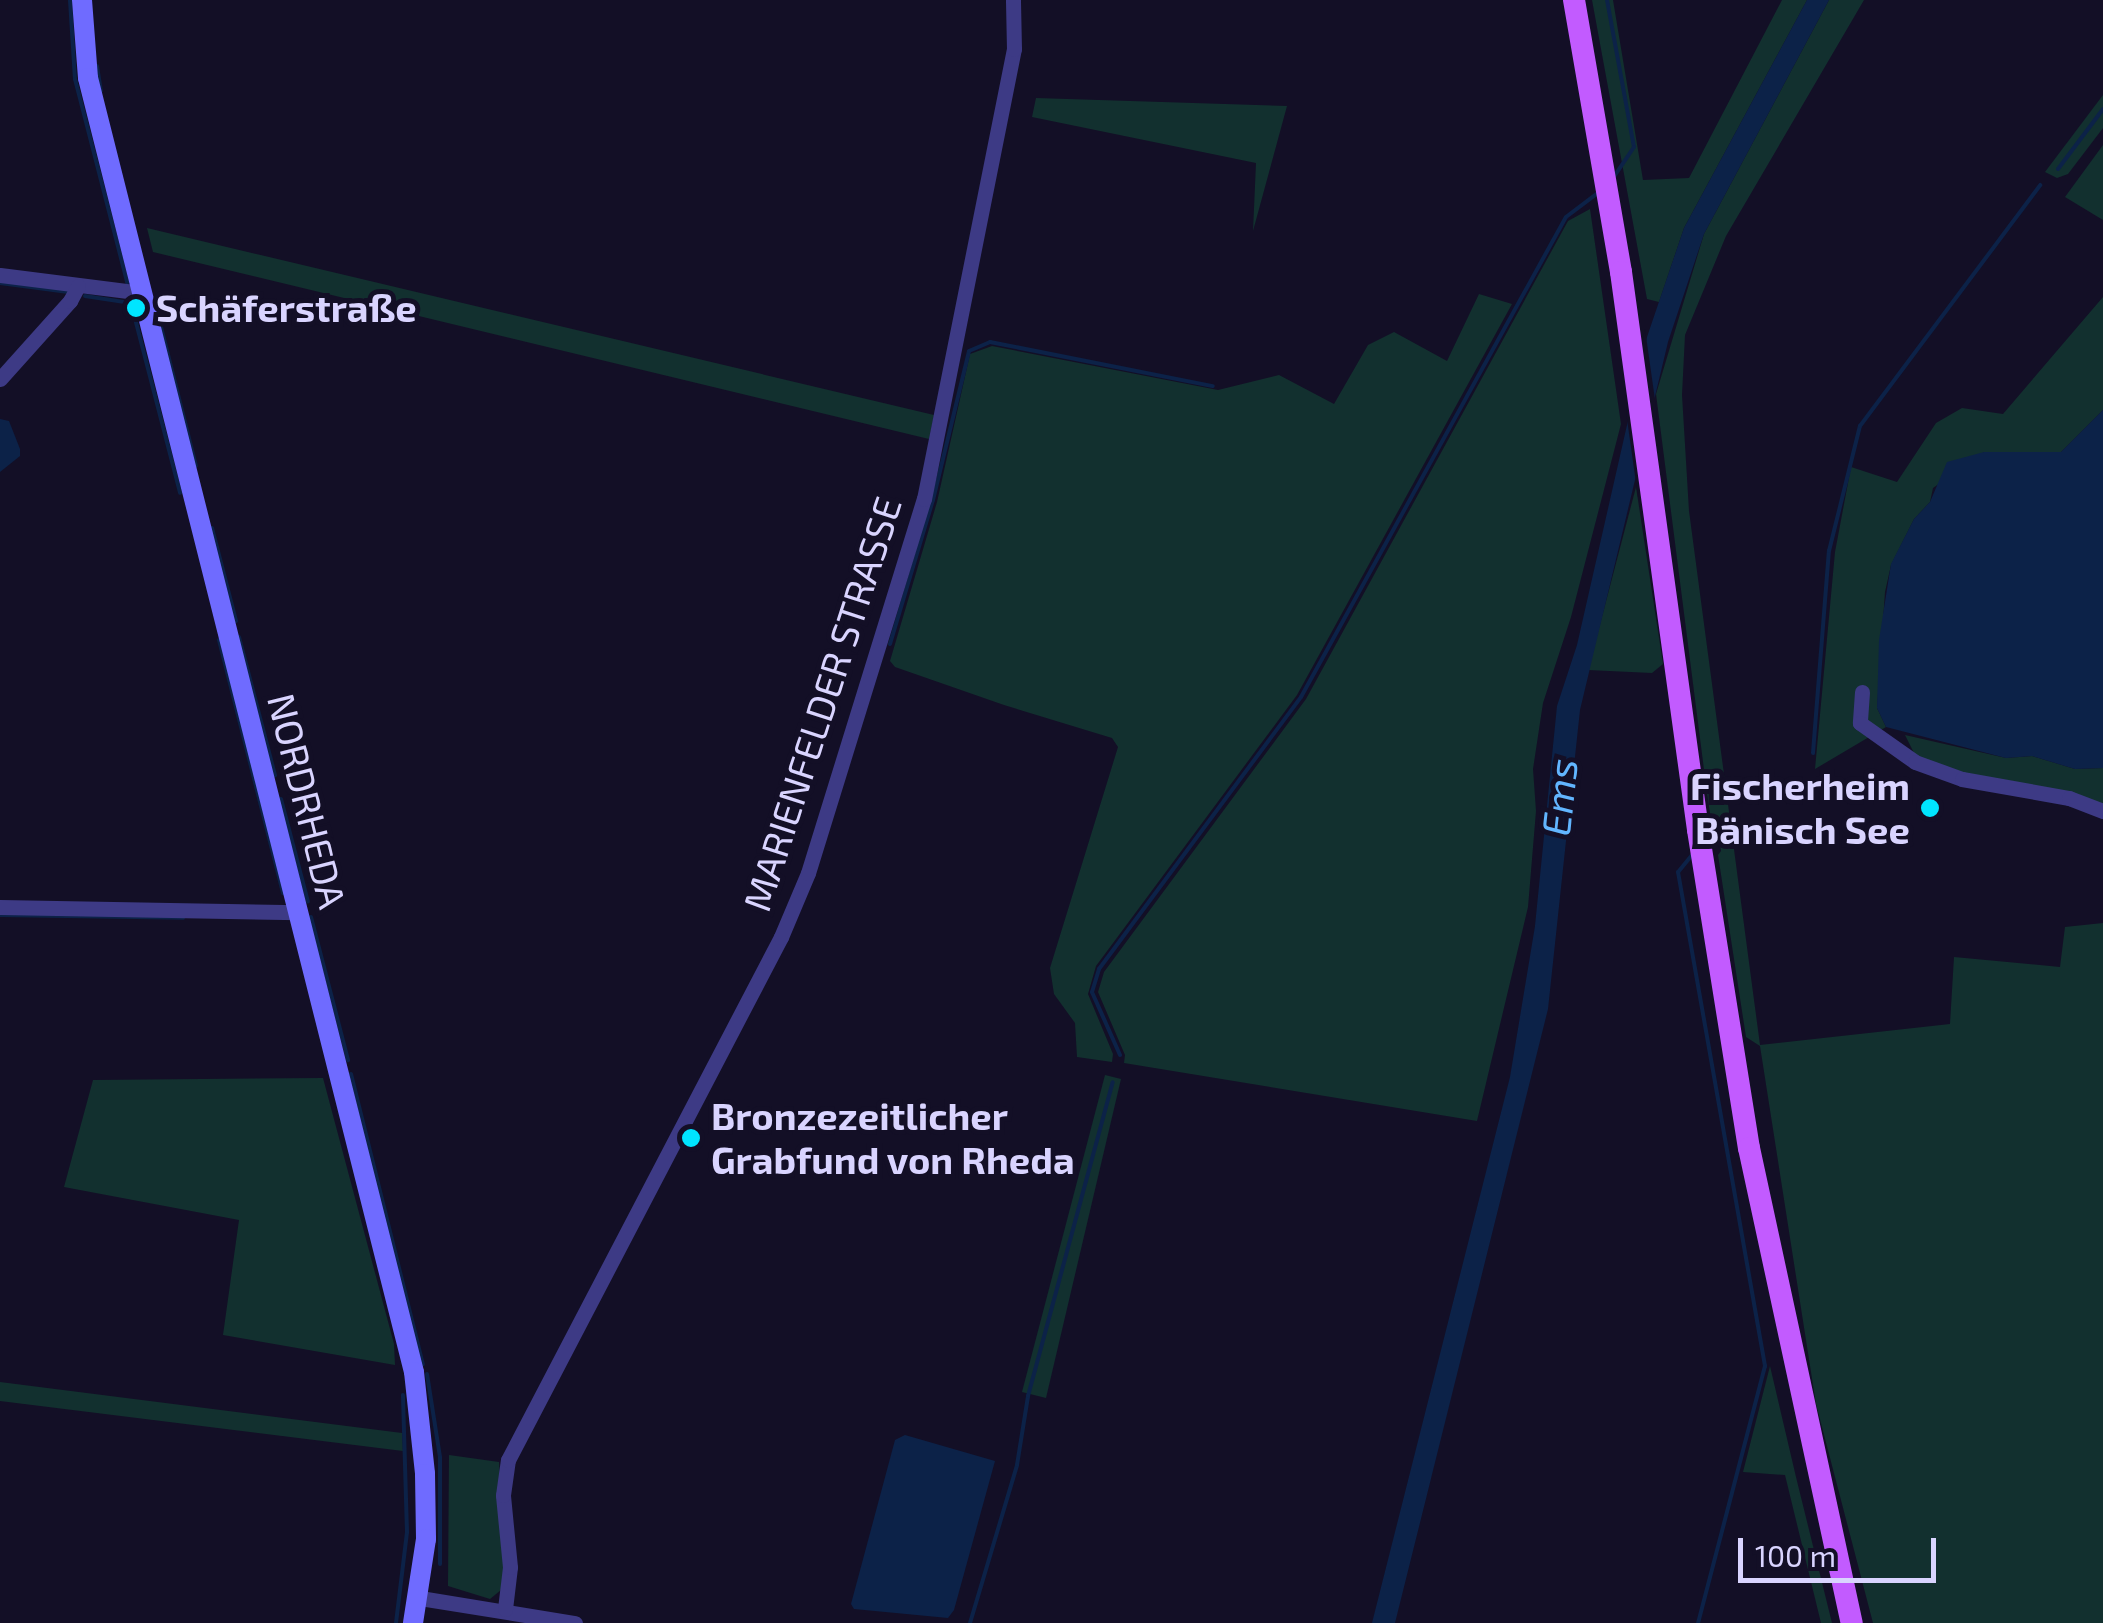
<!DOCTYPE html>
<meta charset="utf-8">
<style>
body{margin:0}
#map{position:relative;width:2103px;height:1623px;overflow:hidden;background:#130f26;font-family:"Exo 2",sans-serif}
div>[style]{position:absolute}
.green>*{inset:0;background:#12302f}
.water>*{inset:0;background:#0c2248}
.pier>*{inset:0;background:#130f26}
.stream>*{height:4px;margin:-2px;padding:0 2px;transform-origin:2px;border-radius:2px;background:#0c2248}
.minor>*{height:15px;margin:-7.5px;padding:0 7.5px;transform-origin:7.5px;border-radius:7.5px;background:#3d3a85}
.secondary>*{height:20px;margin:-10px;padding:0 10px;transform-origin:10px;border-radius:10px;background:#6f6bff}
.primary>*{height:22px;margin:-11px;padding:0 11px;transform-origin:11px;border-radius:11px;background:#c25bff}
.dots>*{width:28px;height:28px;translate:-50% -50%;box-sizing:border-box;border:5px solid #130f26;border-radius:50%}
span{translate:-50% -50%;white-space:nowrap;text-align:center;line-height:1.15;-webkit-text-stroke:10px #130f26;paint-order:stroke}
.poi-label{font-size:38px;color:#d9d4ff;font-weight:700}
.left{translate:0 -50%;text-align:left}
.right{translate:-100% -50%;text-align:right}
.street-label{font-size:38px;color:#d9d4ff}
.water-label{font-size:40px;color:#62b6ff;font-style:italic}
.scale{position:absolute;left:1738px;top:1538px;width:198px;height:45px;box-sizing:border-box;border:5px solid #d9d4ff;border-top:0;padding-left:12px;font-size:30px;line-height:35px;white-space:nowrap;color:#d9d4ff;-webkit-text-stroke:8px #130f26;paint-order:stroke}
</style>
<div id="map">
<div class="green">
<i style="clip-path:polygon(1592px 0,1613px 0,1643px 180px,1689px 178px,1782px 0,1807px 0,1684px 228px,1659px 302px,1647px 299px)"></i>
<i style="clip-path:polygon(1829px 0,1864px 0,1726px 236px,1685px 335px,1682px 395px,1689px 511px,1760px 1045px,1950px 1024px,1954px 957px,2060px 967px,2065px 927px,2103px 923px,2103px 1623px,1873px 1623px,1816px 1404px,1760px 1046px,1746px 1037px,1718px 855px,1721px 851px,1716px 818px,1711px 820px,1707px 793px,1656px 394px,1704px 234px)"></i>
<i style="clip-path:polygon(2103px 95px,2103px 128px,2068px 174px,2057px 178px,2045px 172px)"></i>
<i style="clip-path:polygon(1036px 98px,1287px 106px,1253px 231px,1256px 163px,1032px 117px)"></i>
<i style="clip-path:polygon(2103px 145px,2103px 220px,2065px 197px)"></i>
<i style="clip-path:polygon(1590px 209px,1621px 424px,1571px 617px,1543px 703px,1533px 769px,1536px 811px,1528px 907px,1477px 1121px,1124px 1063px,1125px 1055px,1098px 992px,1104px 972px,1306px 699px,1568px 221px)"></i>
<i style="clip-path:polygon(147px 228px,934px 415px,929px 439px,153px 252px)"></i>
<i style="clip-path:polygon(1479px 294px,1512px 304px,1297px 695px,1096px 966px,1088px 994px,1113px 1054px,1112px 1062px,1077px 1057px,1075px 1023px,1054px 994px,1050px 968px,1118px 747px,1112px 738px,1004px 705px,895px 667px,890px 661px,937px 502px,970px 354px,992px 346px,1218px 390px,1279px 375px,1334px 404px,1368px 345px,1394px 332px,1447px 361px)"></i>
<i style="clip-path:polygon(2103px 297px,2103px 410px,2061px 452px,1984px 452px,1933px 488px,1930px 502px,1914px 519px,1891px 565px,1885px 592px,1877px 708px,1886px 727px,1815px 769px,1835px 552px,1851px 467px,1897px 482px,1936px 423px,1962px 408px,2003px 414px)"></i>
<i style="clip-path:polygon(1636px 487px,1663px 664px,1652px 673px,1588px 670px)"></i>
<i style="clip-path:polygon(1905px 735px,2006px 758px,2032px 756px,2075px 769px,2103px 768px,2103px 806px,1963px 775px,1916px 757px)"></i>
<i style="clip-path:polygon(1105px 1075px,1121px 1079px,1046px 1398px,1022px 1392px)"></i>
<i style="clip-path:polygon(323px 1078px,394px 1344px,395px 1365px,223px 1335px,239px 1220px,64px 1187px,93px 1080px)"></i>
<i style="clip-path:polygon(1770px 1366px,1796px 1477px,1832px 1623px,1821px 1623px,1785px 1475px,1743px 1472px)"></i>
<i style="clip-path:polygon(0 1382px,402px 1433px,403px 1451px,0 1401px)"></i>
<i style="clip-path:polygon(449px 1455px,499px 1462px,505px 1568px,501px 1590px,490px 1599px,448px 1586px)"></i>
</div>
<div class="water">
<i style="clip-path:polygon(1807px 0,1829px 0,1704px 234px,1668px 342px,1580px 710px,1548px 1009px,1395px 1623px,1372px 1623px,1510px 1077px,1535px 926px,1557px 706px,1577px 645px,1647px 337px,1684px 228px)"></i>
<i style="clip-path:polygon(2103px 410px,2103px 768px,2075px 769px,2032px 756px,2006px 758px,1886px 727px,1877px 708px,1879px 640px,1891px 564px,1914px 519px,1930px 502px,1947px 462px,1984px 452px,2061px 452px)"></i>
<i style="clip-path:polygon(0 419px,9px 421px,20px 449px,20px 456px,0 472px)"></i>
<i style="clip-path:polygon(905px 1435px,995px 1461px,954px 1610px,948px 1618px,854px 1609px,851px 1604px,895px 1440px)"></i>
</div>
<div class="pier">
<i style="clip-path:polygon(1645px 329px,1657px 414px,1638px 497px,1626px 412px)"></i>
</div>
<div class="stream">
<i style="left:70px;top:0;width:79px;rotate:86.4deg"></i>
<i style="left:75px;top:79px;width:210px;rotate:75.6deg"></i>
<i style="left:1607px;top:0;width:149px;rotate:79.6deg"></i>
<i style="left:1634px;top:147px;width:34px;rotate:124deg"></i>
<i style="left:97px;top:66px;width:25px;rotate:81deg"></i>
<i style="left:2058px;top:169px;width:75px;rotate:-53.1deg"></i>
<i style="left:0;top:283px;width:69px;rotate:7.5deg"></i>
<i style="left:85px;top:296px;width:47px;rotate:8.7deg"></i>
<i style="left:131px;top:303px;width:196px;rotate:75.5deg"></i>
<i style="left:154px;top:299px;width:172px;rotate:75.9deg"></i>
<i style="left:212px;top:528px;width:96px;rotate:75.5deg"></i>
<i style="left:239px;top:637px;width:143px;rotate:75.4deg"></i>
<i style="left:219px;top:640px;width:261px;rotate:75.8deg"></i>
<i style="left:890px;top:644px;width:150px;rotate:-73.4deg"></i>
<i style="left:933px;top:500px;width:153px;rotate:-76.4deg"></i>
<i style="left:969px;top:351px;width:23px;rotate:-23deg"></i>
<i style="left:990px;top:342px;width:227px;rotate:11.2deg"></i>
<i style="left:1813px;top:753px;width:203px;rotate:-85.5deg"></i>
<i style="left:1829px;top:551px;width:129px;rotate:-76.1deg"></i>
<i style="left:1860px;top:426px;width:301px;rotate:-53.2deg"></i>
<i style="left:281px;top:799px;width:106px;rotate:75.3deg"></i>
<i style="left:1707px;top:843px;width:26px;rotate:-39deg"></i>
<i style="left:1692px;top:855px;width:22px;rotate:129deg"></i>
<i style="left:1678px;top:872px;width:502px;rotate:80.01deg"></i>
<i style="left:1765px;top:1366px;width:266px;rotate:104.6deg"></i>
<i style="left:0;top:915px;width:183px;rotate:0.9deg"></i>
<i style="left:311px;top:917px;width:148px;rotate:75.5deg"></i>
<i style="left:1120px;top:1055px;width:69px;rotate:-114deg"></i>
<i style="left:1092px;top:992px;width:24px;rotate:-73deg"></i>
<i style="left:1099px;top:969px;width:339px;rotate:-53.4deg"></i>
<i style="left:1301px;top:697px;width:548px;rotate:-61.1deg"></i>
<i style="left:1566px;top:217px;width:40px;rotate:-37deg"></i>
<i style="left:351px;top:1074px;width:299px;rotate:76.1deg"></i>
<i style="left:427px;top:1374px;width:84px;rotate:81.1deg"></i>
<i style="left:440px;top:1457px;width:107px;rotate:90deg"></i>
<i style="left:396px;top:1623px;width:92px;rotate:-83.1deg"></i>
<i style="left:407px;top:1532px;width:137px;rotate:-91.7deg"></i>
<i style="left:970px;top:1623px;width:165px;rotate:-73.4deg"></i>
<i style="left:1017px;top:1465px;width:70px;rotate:-80.9deg"></i>
<i style="left:1028px;top:1396px;width:325px;rotate:-74.9deg"></i>
</div>
<div class="minor">
<i style="left:0;top:275px;width:143px;rotate:7.2deg"></i>
<i style="left:0;top:379px;width:105px;rotate:-48.1deg"></i>
<i style="left:70px;top:301px;width:17px;rotate:-62deg"></i>
<i style="left:1862px;top:692px;width:31px;rotate:94deg"></i>
<i style="left:1860px;top:723px;width:67px;rotate:35.3deg"></i>
<i style="left:1915px;top:762px;width:50px;rotate:19.9deg"></i>
<i style="left:1962px;top:779px;width:109px;rotate:10.1deg"></i>
<i style="left:2069px;top:798px;width:36px;rotate:21deg"></i>
<i style="left:0;top:907px;width:299px;rotate:1deg"></i>
<i style="left:420px;top:1598px;width:157px;rotate:9.2deg"></i>
<i style="left:505px;top:1609px;width:42px;rotate:-83.2deg"></i>
<i style="left:510px;top:1567px;width:72px;rotate:-95.6deg"></i>
<i style="left:503px;top:1495px;width:35px;rotate:-82deg"></i>
<i style="left:508px;top:1460px;width:590px;rotate:-62.44deg"></i>
<i style="left:781px;top:937px;width:69px;rotate:-67.1deg"></i>
<i style="left:808px;top:873px;width:392px;rotate:-72.8deg"></i>
<i style="left:924px;top:499px;width:459px;rotate:-78.7deg"></i>
<i style="left:1014px;top:49px;width:49px;rotate:-91.2deg"></i>
</div>
<div class="secondary">
<i style="left:82px;top:0;width:78px;rotate:85.6deg"></i>
<i style="left:88px;top:78px;width:1334px;rotate:75.86deg"></i>
<i style="left:414px;top:1372px;width:103px;rotate:83.8deg"></i>
<i style="left:425px;top:1474px;width:65px;rotate:89.1deg"></i>
<i style="left:426px;top:1539px;width:85px;rotate:98.8deg"></i>
</div>
<div class="primary">
<i style="left:1574px;top:0;width:276px;rotate:80.2deg"></i>
<i style="left:1621px;top:272px;width:563px;rotate:82.14deg"></i>
<i style="left:1698px;top:830px;width:322px;rotate:80.9deg"></i>
<i style="left:1749px;top:1148px;width:486px;rotate:77.8deg"></i>
</div>
<div class="dots">
<i style="left:136px;top:308px;background:#00e5ff"></i>
<i style="left:1930px;top:808px;background:#00e5ff"></i>
<i style="left:691px;top:1138px;background:#00e5ff"></i>
</div>
<div class="poi-label">
<span class="left" style="left:156px;top:308px">Schäferstraße</span>
<span class="right" style="left:1910px;top:808px">Fischerheim<br>Bänisch See</span>
<span class="left" style="left:711px;top:1138px">Bronzezeitlicher<br>Grabfund von Rheda</span>
</div>
<div class="street-label">
<span style="left:822px;top:704px;rotate:-72deg">MARIENFELDER STRASSE</span>
<span style="left:307px;top:801px;rotate:76deg">NORDRHEDA</span>
</div>
<div class="water-label">
<span style="left:1558px;top:797px;rotate:-84deg">Ems</span>
</div>
<div class="scale">100 m</div>
</div>
